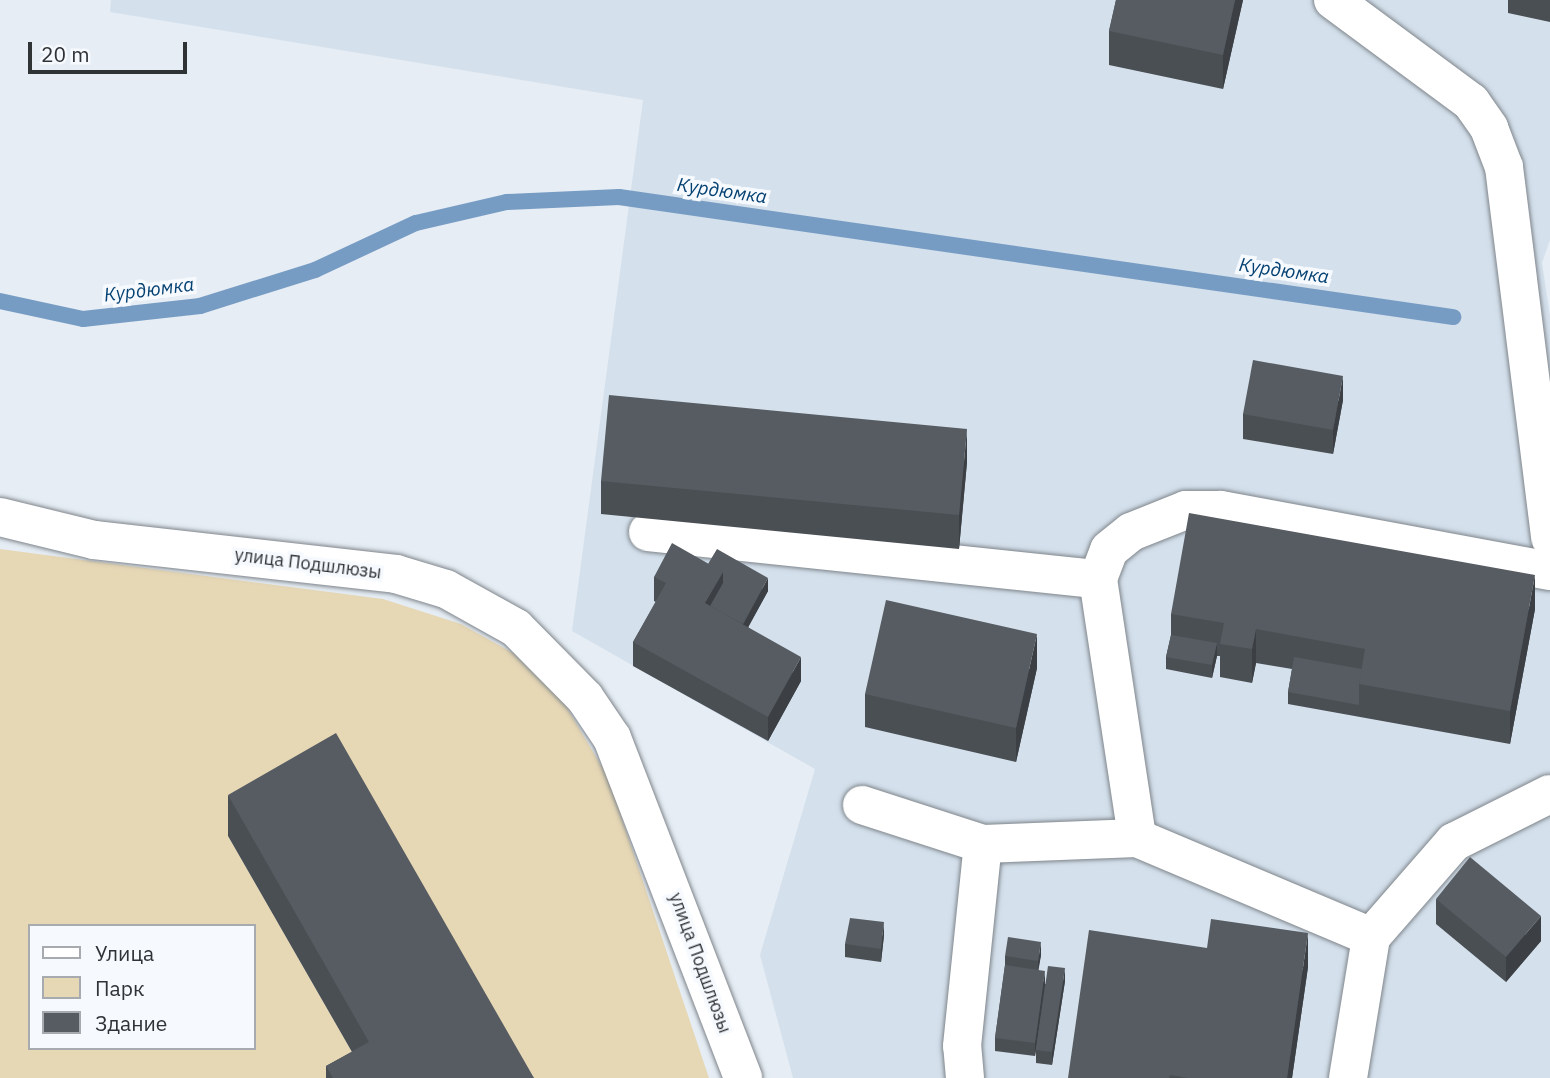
<!DOCTYPE html>
<meta charset="utf-8">
<style>
body{margin:0}
#map{position:relative;width:1550px;height:1078px;overflow:hidden;background:#e6edf4;font-family:"IBM Plex Sans",sans-serif}
div>[style]{position:absolute}
.built>*{inset:0;background:#d4e0ec}
.green>*{inset:0;background:#e6d7b5}
.stream>*{height:16px;margin:-8px;padding:0 8px;transform-origin:8px;border-radius:8px;background:#779cc4}
.roads{filter:drop-shadow(0 0 2px #7f858b) drop-shadow(0 0 2px #7f858b)}
.minor>*{height:38px;margin:-19px;padding:0 19px;transform-origin:19px;border-radius:19px;background:#fff}
.wall>*{inset:0;background:#4a4f54}
.shaded-wall>*{inset:0;background:#3c4045}
.building>*{inset:0;background:#565c62}
span{translate:-50% -50%;white-space:nowrap;text-align:center;line-height:1.15;-webkit-text-stroke:7px #f6fafe;paint-order:stroke}
.street-label{font-size:18px;color:#303336}
.water-label{font-size:19px;color:#044071;font-style:italic}
.legend{position:absolute;left:28px;top:924px;width:228px;height:126px;box-sizing:border-box;background:#f6fafe;border:2px solid #a7aaae;margin:0;padding:9px 12px;list-style:none;font-size:21px;color:#303336}
.legend li{display:flex;align-items:center;gap:14px;height:35px}
.legend b{width:35px;border:2px solid #a7aaae}
.scale{position:absolute;left:28px;top:42px;width:159px;height:32px;box-sizing:border-box;border:4px solid #303336;border-top:0;padding-left:9px;font-size:21px;line-height:24px;white-space:nowrap;color:#303336;-webkit-text-stroke:5px #f6fafe;paint-order:stroke}
</style>
<div id="map">
<div class="built">
<i style="clip-path:polygon(111px 0,1550px 0,1550px 240px,1542px 263px,1550px 316px,1550px 1078px,793px 1078px,760px 955px,815px 769px,572px 631px,643px 100px,110px 12px)"></i>
</div>
<div class="green">
<i style="clip-path:polygon(evenodd,0 549px,383px 599px,461px 624px,513px 653px,566px 706px,608px 777px,709px 1078px,511px 1078px,228px 836px,367px 1078px,0 1078px,0 549px,30px 926px,254px 926px,254px 1048px,30px 1048px,30px 926px)"></i>
</div>
<div class="stream">
<i style="left:0;top:301px;width:85px;rotate:12.2deg"></i>
<i style="left:83px;top:319px;width:118px;rotate:-6.3deg"></i>
<i style="left:200px;top:306px;width:121px;rotate:-17.4deg"></i>
<i style="left:315px;top:270px;width:111px;rotate:-25deg"></i>
<i style="left:416px;top:223px;width:93px;rotate:-13deg"></i>
<i style="left:507px;top:202px;width:112px;rotate:-2.6deg"></i>
<i style="left:619px;top:197px;width:843px;rotate:8.19deg"></i>
</div>
<div class="roads">
<div class="minor">
<i style="left:1333px;top:0;width:172px;rotate:36.5deg"></i>
<i style="left:1471px;top:102px;width:32px;rotate:55deg"></i>
<i style="left:1489px;top:128px;width:42px;rotate:69deg"></i>
<i style="left:1504px;top:167px;width:374px;rotate:82.9deg"></i>
<i style="left:0;top:517px;width:97px;rotate:13.7deg"></i>
<i style="left:94px;top:540px;width:304px;rotate:6.4deg"></i>
<i style="left:396px;top:574px;width:52px;rotate:16.7deg"></i>
<i style="left:446px;top:589px;width:80px;rotate:29.1deg"></i>
<i style="left:516px;top:628px;width:98px;rotate:45.4deg"></i>
<i style="left:585px;top:698px;width:48px;rotate:56deg"></i>
<i style="left:612px;top:738px;width:364px;rotate:68.9deg"></i>
<i style="left:648px;top:532px;width:452px;rotate:6deg"></i>
<i style="left:1550px;top:571px;width:336px;rotate:-169.5deg"></i>
<i style="left:1220px;top:510px;width:34px;rotate:180deg"></i>
<i style="left:1186px;top:510px;width:59px;rotate:158.2deg"></i>
<i style="left:1131px;top:532px;width:28px;rotate:141deg"></i>
<i style="left:1109px;top:550px;width:31px;rotate:111deg"></i>
<i style="left:1098px;top:579px;width:262px;rotate:81.4deg"></i>
<i style="left:1137px;top:838px;width:254px;rotate:22.9deg"></i>
<i style="left:1371px;top:937px;width:126px;rotate:-48.9deg"></i>
<i style="left:1454px;top:842px;width:107px;rotate:-26.6deg"></i>
<i style="left:862px;top:805px;width:127px;rotate:17.9deg"></i>
<i style="left:965px;top:1078px;width:32px;rotate:-95deg"></i>
<i style="left:962px;top:1046px;width:203px;rotate:-84.1deg"></i>
<i style="left:983px;top:844px;width:154px;rotate:-2.2deg"></i>
<i style="left:1348px;top:1078px;width:143px;rotate:-80.7deg"></i>
</div>
</div>
<div class="wall">
<i style="clip-path:polygon(1116px 0,1243px 0,1223px 89px,1109px 65px,1109px 31px)"></i>
<i style="clip-path:polygon(1508px 0,1550px 0,1550px 22px,1508px 13px)"></i>
<i style="clip-path:polygon(1343px 400px,1333px 454px,1243px 439px,1243px 414px)"></i>
<i style="clip-path:polygon(967px 462px,959px 549px,601px 514px,601px 481px)"></i>
<i style="clip-path:polygon(708px 564px,768px 591px,748px 627px,801px 681px,768px 741px,633px 666px,633px 642px,656px 602px,654px 601px,654px 577px)"></i>
<i style="clip-path:polygon(1535px 609px,1510px 744px,1288px 704px,1288px 692px,1292px 669px,1256px 663px,1252px 683px,1220px 677px,1220px 656px,1217px 656px,1212px 678px,1166px 669px,1166px 657px,1171px 635px,1171px 614px)"></i>
<i style="clip-path:polygon(1037px 668px,1016px 762px,865px 727px,865px 694px)"></i>
<i style="clip-path:polygon(228px 795px,534px 1078px,326px 1078px,326px 1066px,352px 1052px,228px 836px)"></i>
<i style="clip-path:polygon(1436px 899px,1541px 941px,1506px 982px,1436px 924px)"></i>
<i style="clip-path:polygon(884px 935px,881px 962px,845px 957px,845px 944px)"></i>
<i style="clip-path:polygon(1041px 955px,1038px 970px,1045px 984px,1065px 981px,1052px 1065px,1036px 1063px,1036px 1050px,1045px 990px,1035px 1056px,995px 1051px,995px 1038px,1005px 965px,1005px 956px)"></i>
<i style="clip-path:polygon(1308px 967px,1292px 1078px,1068px 1078px)"></i>
</div>
<div class="shaded-wall">
<i style="clip-path:polygon(1235px 0,1243px 0,1223px 89px,1223px 55px)"></i>
<i style="clip-path:polygon(1343px 376px,1343px 400px,1333px 454px,1333px 430px)"></i>
<i style="clip-path:polygon(967px 429px,967px 462px,959px 549px,959px 515px)"></i>
<i style="clip-path:polygon(723px 572px,723px 596px,710px 618px,705px 603px)"></i>
<i style="clip-path:polygon(1535px 575px,1535px 609px,1510px 744px,1510px 711px)"></i>
<i style="clip-path:polygon(768px 578px,768px 591px,738px 646px,738px 634px)"></i>
<i style="clip-path:polygon(1256px 629px,1256px 663px,1252px 683px,1252px 649px)"></i>
<i style="clip-path:polygon(1037px 634px,1037px 668px,1016px 762px,1016px 728px)"></i>
<i style="clip-path:polygon(1217px 643px,1217px 656px,1212px 678px,1212px 665px)"></i>
<i style="clip-path:polygon(801px 657px,801px 681px,768px 741px,768px 717px)"></i>
<i style="clip-path:polygon(1541px 916px,1541px 941px,1506px 982px,1506px 957px)"></i>
<i style="clip-path:polygon(884px 922px,884px 935px,881px 962px,881px 949px)"></i>
<i style="clip-path:polygon(1308px 933px,1308px 967px,1292px 1078px,1287px 1078px)"></i>
<i style="clip-path:polygon(1041px 942px,1041px 955px,1038px 973px,1038px 961px)"></i>
<i style="clip-path:polygon(1065px 968px,1065px 981px,1052px 1065px,1052px 1052px)"></i>
<i style="clip-path:polygon(1045px 971px,1045px 984px,1035px 1056px,1035px 1043px)"></i>
</div>
<div class="building">
<i style="clip-path:polygon(1116px 0,1235px 0,1223px 55px,1109px 31px)"></i>
<i style="clip-path:polygon(1253px 360px,1343px 376px,1333px 430px,1243px 414px)"></i>
<i style="clip-path:polygon(609px 395px,967px 429px,959px 515px,601px 481px)"></i>
<i style="clip-path:polygon(1189px 513px,1535px 575px,1510px 711px,1359px 684px,1365px 649px,1256px 629px,1252px 649px,1220px 644px,1224px 623px,1171px 614px)"></i>
<i style="clip-path:polygon(672px 543px,723px 572px,705px 603px,801px 657px,768px 717px,633px 642px,666px 583px,654px 577px)"></i>
<i style="clip-path:polygon(717px 549px,768px 578px,743px 624px,710px 606px,723px 583px,723px 572px,708px 564px)"></i>
<i style="clip-path:polygon(886px 600px,1037px 634px,1016px 728px,865px 694px)"></i>
<i style="clip-path:polygon(1171px 635px,1217px 643px,1212px 665px,1166px 657px)"></i>
<i style="clip-path:polygon(1294px 657px,1362px 669px,1359px 684px,1359px 705px,1288px 692px)"></i>
<i style="clip-path:polygon(336px 733px,534px 1078px,333px 1078px,326px 1066px,369px 1042px,228px 795px)"></i>
<i style="clip-path:polygon(1470px 857px,1541px 916px,1506px 957px,1436px 899px)"></i>
<i style="clip-path:polygon(850px 918px,884px 922px,881px 949px,845px 944px)"></i>
<i style="clip-path:polygon(1211px 919px,1308px 933px,1287px 1078px,1188px 1078px,1170px 1075px,1169px 1078px,1068px 1078px,1089px 930px,1207px 948px)"></i>
<i style="clip-path:polygon(1008px 937px,1041px 942px,1038px 961px,1005px 956px)"></i>
<i style="clip-path:polygon(1005px 965px,1045px 971px,1035px 1043px,995px 1038px)"></i>
<i style="clip-path:polygon(1048px 966px,1065px 968px,1052px 1052px,1036px 1050px)"></i>
</div>
<div class="street-label">
<span style="left:308px;top:564px;rotate:7deg">улица Подшлюзы</span>
<span style="left:700px;top:963px;rotate:70deg">улица Подшлюзы</span>
</div>
<div class="water-label">
<span style="left:722px;top:191px;rotate:8deg">Курдюмка</span>
<span style="left:1284px;top:271px;rotate:8deg">Курдюмка</span>
<span style="left:149px;top:290px;rotate:-7deg">Курдюмка</span>
</div>
<ul class="legend">
<li><b style="height:9px;background:#fff"></b>Улица</li>
<li><b style="height:19px;background:#e6d7b5"></b>Парк</li>
<li><b style="height:19px;background:#565c62"></b>Здание</li>
</ul>
<div class="scale">20 m</div>
</div>
